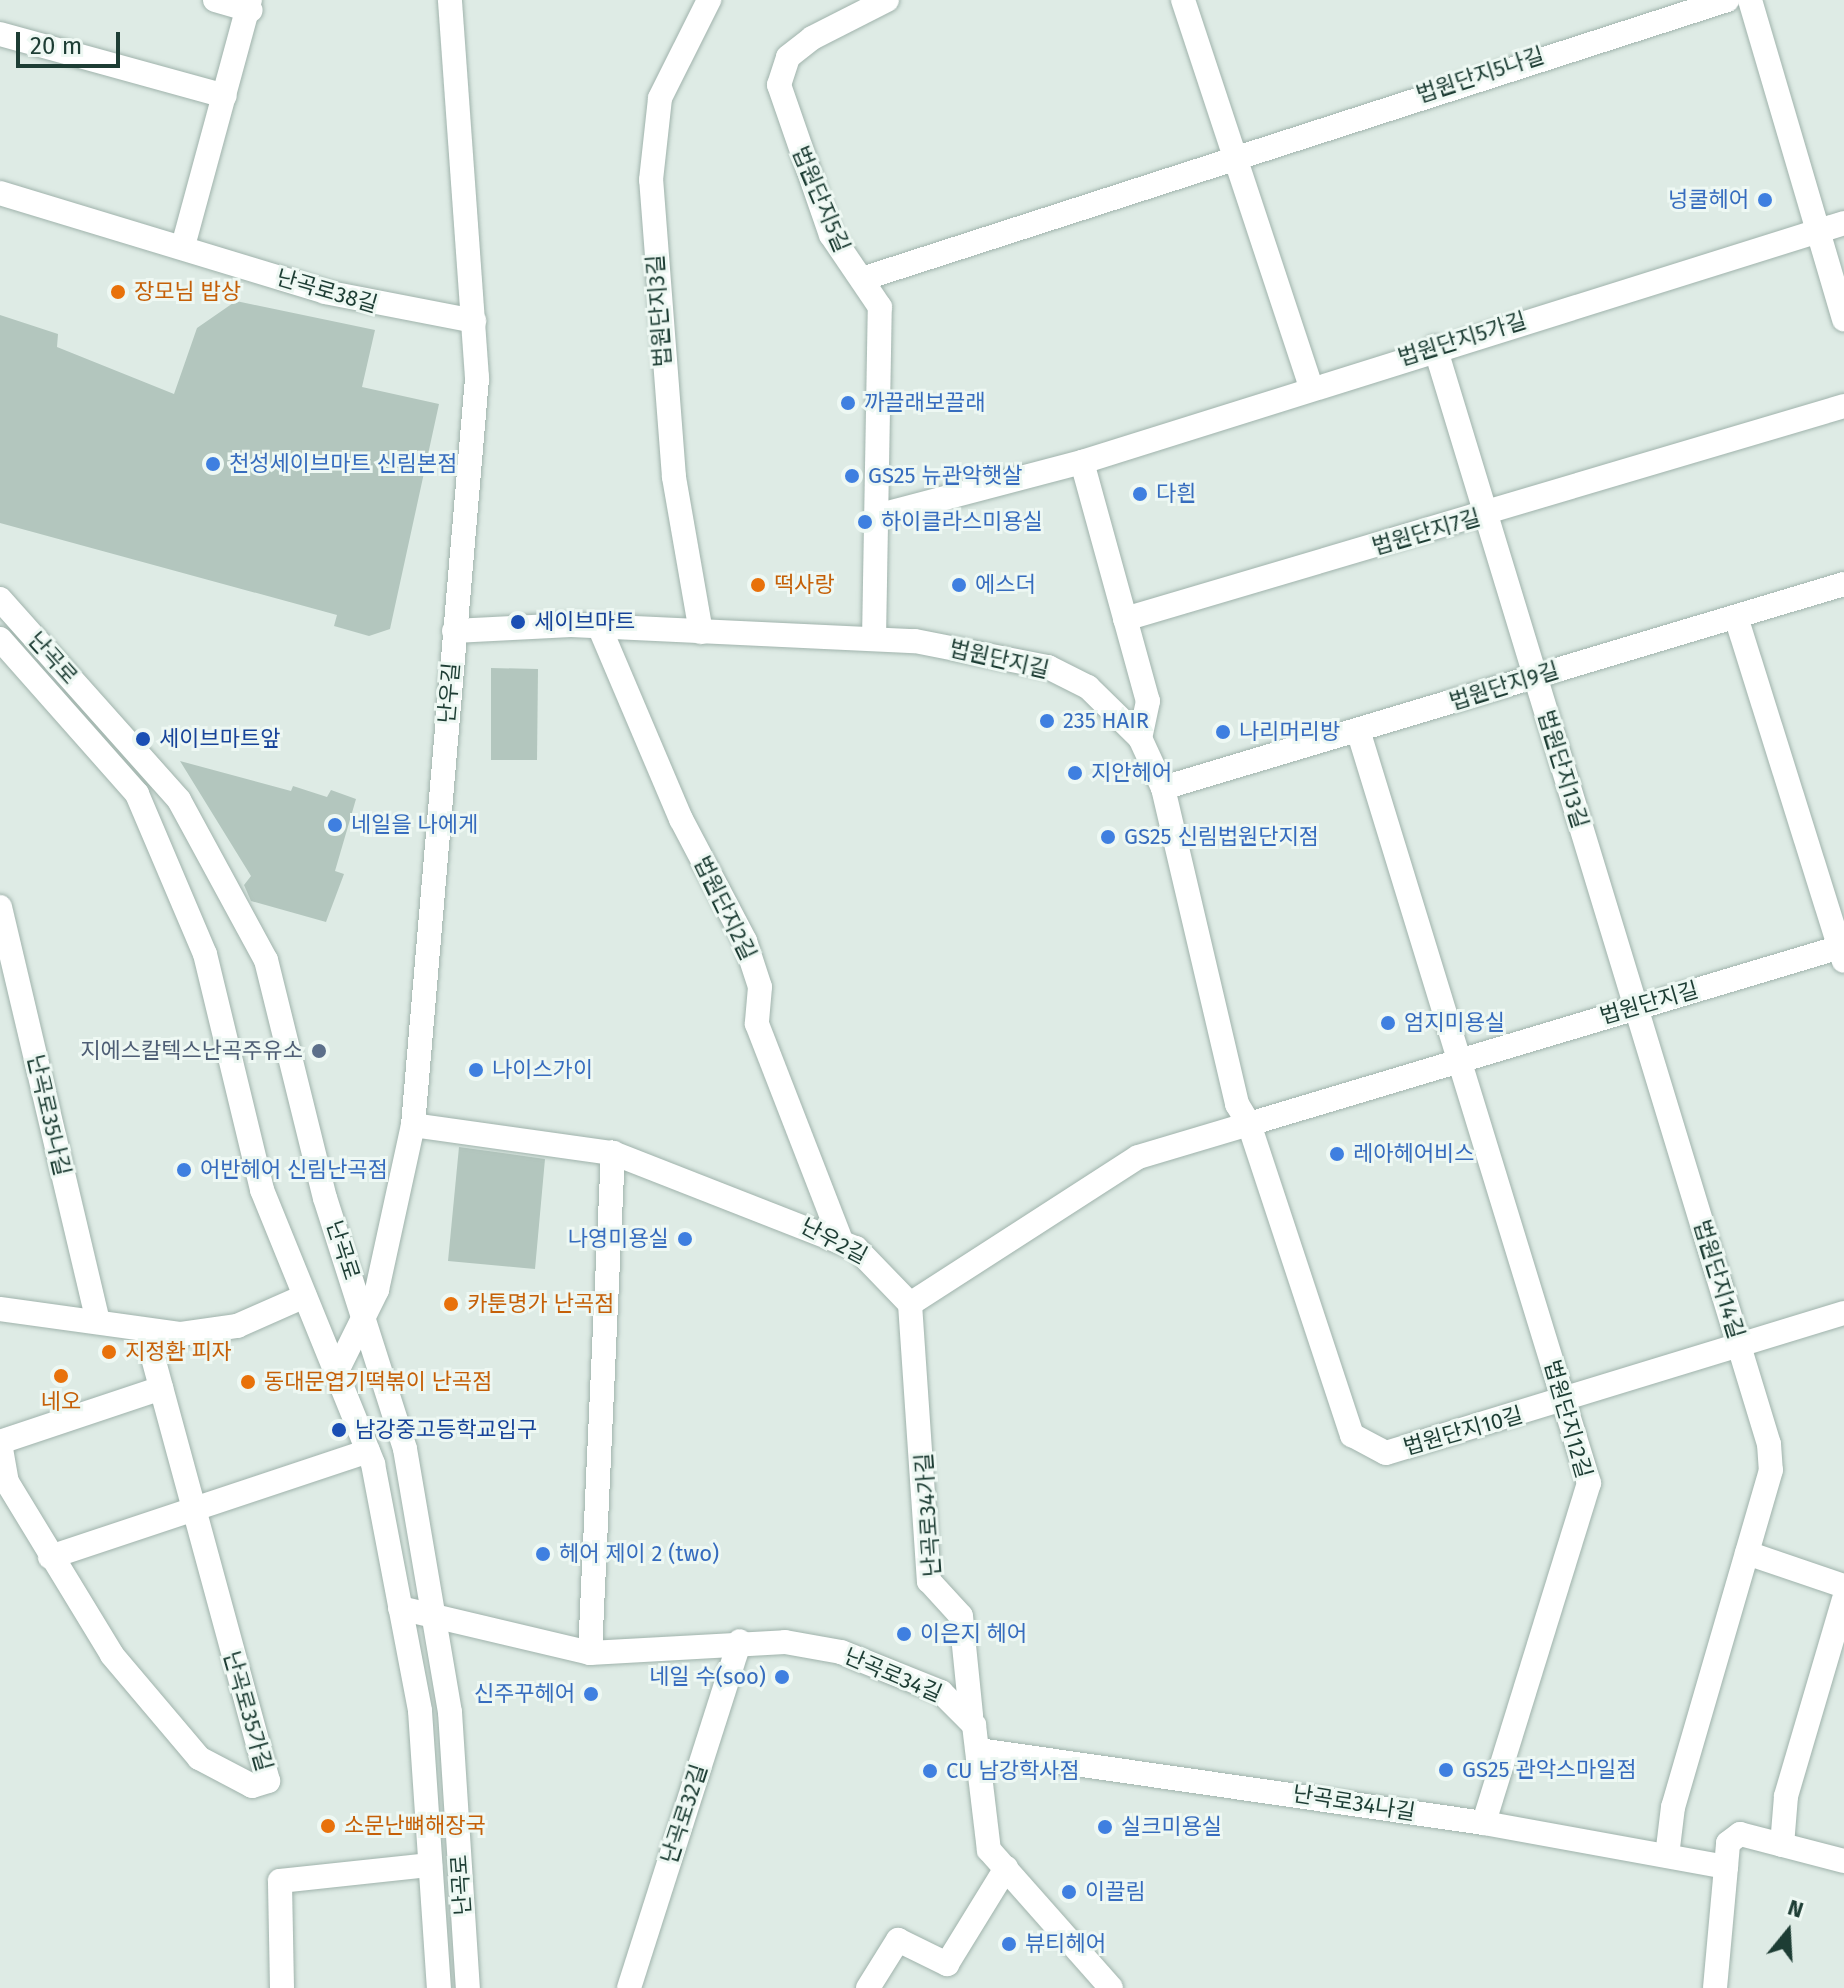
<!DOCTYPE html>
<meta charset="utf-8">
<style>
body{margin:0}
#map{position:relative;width:1844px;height:1988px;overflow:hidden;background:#deebe5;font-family:"Fira Sans","Noto Sans KR",sans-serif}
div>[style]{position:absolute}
.building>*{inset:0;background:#b3c6be}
.roads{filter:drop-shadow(0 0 2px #a0b3ac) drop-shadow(0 0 2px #a0b3ac)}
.minor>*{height:24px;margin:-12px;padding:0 12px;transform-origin:12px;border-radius:12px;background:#fff}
.tertiary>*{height:24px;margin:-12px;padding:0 12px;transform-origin:12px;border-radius:12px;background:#fff}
.secondary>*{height:24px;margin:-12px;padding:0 12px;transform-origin:12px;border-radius:12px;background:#fff}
.dots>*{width:22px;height:22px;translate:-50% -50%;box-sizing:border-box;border:4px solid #eef8f3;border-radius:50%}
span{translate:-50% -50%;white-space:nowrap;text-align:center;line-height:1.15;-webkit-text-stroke:6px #eef8f3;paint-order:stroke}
.street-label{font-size:22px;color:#1d3d34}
.shop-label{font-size:22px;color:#366cbe}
.right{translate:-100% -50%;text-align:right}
.left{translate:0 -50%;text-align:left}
.food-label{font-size:22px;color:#c56008}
.transit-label{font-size:22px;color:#164399}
.service-label{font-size:22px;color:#4e5e75}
.north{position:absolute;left:1748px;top:1892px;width:80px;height:80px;-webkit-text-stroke:6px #eef8f3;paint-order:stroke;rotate:18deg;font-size:22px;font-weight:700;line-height:32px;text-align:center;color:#1d3d34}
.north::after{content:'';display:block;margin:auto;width:28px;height:36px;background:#1d3d34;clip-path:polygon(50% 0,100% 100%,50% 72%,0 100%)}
.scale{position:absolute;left:16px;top:32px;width:104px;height:36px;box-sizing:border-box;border:4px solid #1d3d34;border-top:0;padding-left:10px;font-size:24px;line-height:28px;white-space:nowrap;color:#1d3d34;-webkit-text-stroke:6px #eef8f3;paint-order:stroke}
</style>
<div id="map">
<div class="building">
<i style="clip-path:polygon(236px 301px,375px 330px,362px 387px,439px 404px,390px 629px,369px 636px,334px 626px,337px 615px,0 523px,0 315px,58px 334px,57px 347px,174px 394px,197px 328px)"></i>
<i style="clip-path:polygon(491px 668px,538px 669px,537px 760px,491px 760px)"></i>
<i style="clip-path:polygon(180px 761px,291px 791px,293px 786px,327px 797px,331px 790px,356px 799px,335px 871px,344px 874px,326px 922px,251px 901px,244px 885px,251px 876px)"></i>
<i style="clip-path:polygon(459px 1147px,545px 1159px,535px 1269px,448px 1261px)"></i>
</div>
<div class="roads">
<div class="minor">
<i style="left:215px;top:0;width:37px;rotate:16deg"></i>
<i style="left:1183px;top:0;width:407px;rotate:71.7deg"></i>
<i style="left:1750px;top:0;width:333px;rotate:73.6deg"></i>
<i style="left:0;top:34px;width:233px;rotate:15.4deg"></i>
<i style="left:0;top:193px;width:340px;rotate:16.9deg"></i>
<i style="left:325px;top:292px;width:152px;rotate:11deg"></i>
<i style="left:183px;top:246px;width:255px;rotate:-74.8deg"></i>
<i style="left:865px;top:278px;width:906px;rotate:-17.87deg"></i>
<i style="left:1435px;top:347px;width:1147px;rotate:73.07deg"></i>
<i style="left:1769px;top:1444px;width:26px;rotate:86deg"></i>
<i style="left:1771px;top:1470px;width:351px;rotate:106.2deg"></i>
<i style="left:1673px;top:1807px;width:49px;rotate:97deg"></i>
<i style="left:1082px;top:462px;width:248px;rotate:74.6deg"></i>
<i style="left:1148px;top:701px;width:38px;rotate:102deg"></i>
<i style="left:880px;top:515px;width:209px;rotate:-14.7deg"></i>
<i style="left:1082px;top:462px;width:799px;rotate:-17.41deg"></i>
<i style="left:1125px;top:619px;width:750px;rotate:-16.5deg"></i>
<i style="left:1737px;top:620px;width:357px;rotate:72.6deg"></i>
<i style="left:599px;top:626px;width:210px;rotate:67deg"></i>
<i style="left:681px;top:819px;width:138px;rotate:62.3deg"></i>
<i style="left:745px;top:941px;width:48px;rotate:71.9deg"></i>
<i style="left:760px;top:987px;width:37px;rotate:95deg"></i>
<i style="left:757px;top:1024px;width:233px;rotate:68.8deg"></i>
<i style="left:701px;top:632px;width:157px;rotate:-99.9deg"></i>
<i style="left:674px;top:477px;width:298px;rotate:-94.4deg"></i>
<i style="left:651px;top:180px;width:82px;rotate:-83.7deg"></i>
<i style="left:660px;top:98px;width:110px;rotate:-63.4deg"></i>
<i style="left:874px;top:639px;width:332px;rotate:-89deg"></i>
<i style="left:880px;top:307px;width:87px;rotate:-124.2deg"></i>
<i style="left:831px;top:235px;width:159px;rotate:-109.1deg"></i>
<i style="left:779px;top:85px;width:29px;rotate:-72deg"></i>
<i style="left:788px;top:57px;width:31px;rotate:-38deg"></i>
<i style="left:812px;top:38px;width:84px;rotate:-26.9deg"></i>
<i style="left:1358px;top:730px;width:788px;rotate:72.95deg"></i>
<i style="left:1589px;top:1483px;width:356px;rotate:107.2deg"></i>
<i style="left:1163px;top:788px;width:711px;rotate:-16.68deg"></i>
<i style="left:0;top:907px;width:426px;rotate:76.7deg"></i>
<i style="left:413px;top:1125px;width:202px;rotate:8deg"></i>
<i style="left:613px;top:1153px;width:261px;rotate:21.4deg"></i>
<i style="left:856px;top:1248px;width:78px;rotate:46deg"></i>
<i style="left:910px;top:1304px;width:271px;rotate:-32.8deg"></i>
<i style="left:1138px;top:1157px;width:116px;rotate:-16.6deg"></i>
<i style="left:1249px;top:1124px;width:328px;rotate:71.7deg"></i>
<i style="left:1352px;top:1435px;width:38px;rotate:28deg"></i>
<i style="left:1386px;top:1453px;width:479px;rotate:-17deg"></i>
<i style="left:910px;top:1304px;width:278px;rotate:86.1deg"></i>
<i style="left:929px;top:1581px;width:47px;rotate:47.6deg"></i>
<i style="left:961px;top:1616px;width:100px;rotate:84.2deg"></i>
<i style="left:0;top:1309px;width:183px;rotate:7.9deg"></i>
<i style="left:181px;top:1334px;width:57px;rotate:-8.1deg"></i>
<i style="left:237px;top:1326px;width:74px;rotate:-23.8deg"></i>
<i style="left:0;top:1442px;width:170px;rotate:-18.5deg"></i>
<i style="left:0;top:1443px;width:40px;rotate:80deg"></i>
<i style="left:7px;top:1482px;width:202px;rotate:58.7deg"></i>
<i style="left:112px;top:1655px;width:135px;rotate:49.8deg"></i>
<i style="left:199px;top:1758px;width:60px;rotate:27.8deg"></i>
<i style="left:252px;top:1786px;width:17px;rotate:-17deg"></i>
<i style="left:268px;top:1781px;width:466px;rotate:-105.2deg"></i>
<i style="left:1747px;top:1553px;width:102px;rotate:18.8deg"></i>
<i style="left:50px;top:1557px;width:335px;rotate:-18.4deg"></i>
<i style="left:400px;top:1608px;width:195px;rotate:13.3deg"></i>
<i style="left:590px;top:1653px;width:195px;rotate:-3.2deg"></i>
<i style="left:785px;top:1642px;width:57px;rotate:10.1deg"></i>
<i style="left:841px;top:1652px;width:108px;rotate:21.8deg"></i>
<i style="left:941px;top:1692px;width:47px;rotate:45deg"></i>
<i style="left:974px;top:1725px;width:126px;rotate:83.2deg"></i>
<i style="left:989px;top:1850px;width:184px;rotate:48.5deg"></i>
<i style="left:590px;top:1653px;width:501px;rotate:-87.37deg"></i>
<i style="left:979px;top:1750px;width:510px;rotate:8.23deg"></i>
<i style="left:1484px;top:1823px;width:246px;rotate:10.3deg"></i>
<i style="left:1726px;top:1867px;width:24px;rotate:-85deg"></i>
<i style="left:1728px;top:1843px;width:15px;rotate:-37deg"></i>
<i style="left:1740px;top:1834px;width:107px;rotate:14.6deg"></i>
<i style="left:1782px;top:1845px;width:49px;rotate:-85.3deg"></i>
<i style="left:1786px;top:1796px;width:205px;rotate:-73.6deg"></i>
<i style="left:282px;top:1988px;width:107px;rotate:-91.1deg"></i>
<i style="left:280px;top:1881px;width:151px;rotate:-6.1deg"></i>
<i style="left:629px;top:1988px;width:364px;rotate:-72.3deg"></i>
<i style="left:868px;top:1988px;width:57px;rotate:-58deg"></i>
<i style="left:898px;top:1940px;width:55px;rotate:26.1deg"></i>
<i style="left:947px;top:1964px;width:113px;rotate:-58.4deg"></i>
<i style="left:1715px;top:1988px;width:121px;rotate:-84.8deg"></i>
</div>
<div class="tertiary">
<i style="left:454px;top:631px;width:117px;rotate:-2.9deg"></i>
<i style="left:571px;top:625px;width:344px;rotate:2.7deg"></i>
<i style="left:915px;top:641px;width:136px;rotate:11.1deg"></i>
<i style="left:1048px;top:667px;width:45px;rotate:26.6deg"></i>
<i style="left:1088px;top:687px;width:73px;rotate:44.4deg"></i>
<i style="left:1140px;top:738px;width:55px;rotate:65.3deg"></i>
<i style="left:1163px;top:788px;width:325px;rotate:76.8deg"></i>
<i style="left:1237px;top:1104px;width:23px;rotate:59deg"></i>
<i style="left:1249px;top:1124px;width:621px;rotate:-16.66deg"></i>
<i style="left:336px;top:1373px;width:93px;rotate:-63.7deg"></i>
<i style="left:377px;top:1290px;width:169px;rotate:-77.7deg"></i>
<i style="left:413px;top:1125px;width:750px;rotate:-85.1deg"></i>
<i style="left:477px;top:378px;width:379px;rotate:-94.1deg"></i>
</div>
<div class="secondary">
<i style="left:0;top:599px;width:269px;rotate:48.3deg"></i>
<i style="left:179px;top:800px;width:182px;rotate:61.5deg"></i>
<i style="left:266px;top:960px;width:245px;rotate:76.1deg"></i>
<i style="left:325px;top:1198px;width:263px;rotate:72.3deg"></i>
<i style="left:405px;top:1449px;width:267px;rotate:80.3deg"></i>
<i style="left:450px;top:1712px;width:277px;rotate:86.3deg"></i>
<i style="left:0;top:639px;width:207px;rotate:48.5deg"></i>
<i style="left:137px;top:794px;width:174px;rotate:67deg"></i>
<i style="left:205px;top:954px;width:243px;rotate:76.4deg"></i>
<i style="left:262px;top:1190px;width:296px;rotate:67.9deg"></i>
<i style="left:373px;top:1464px;width:251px;rotate:79.2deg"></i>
<i style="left:420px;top:1711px;width:278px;rotate:86.1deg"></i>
</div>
</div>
<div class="dots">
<i style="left:1765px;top:200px;background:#3f7fe0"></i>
<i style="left:118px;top:292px;background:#e8710a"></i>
<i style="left:848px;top:403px;background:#3f7fe0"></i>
<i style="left:213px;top:464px;background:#3f7fe0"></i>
<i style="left:852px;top:476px;background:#3f7fe0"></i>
<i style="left:1140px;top:494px;background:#3f7fe0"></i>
<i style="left:865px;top:522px;background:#3f7fe0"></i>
<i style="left:758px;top:585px;background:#e8710a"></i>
<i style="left:959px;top:585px;background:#3f7fe0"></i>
<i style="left:518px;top:622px;background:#1a4fb4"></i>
<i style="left:1047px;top:721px;background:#3f7fe0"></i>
<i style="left:1223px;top:732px;background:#3f7fe0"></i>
<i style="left:143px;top:739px;background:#1a4fb4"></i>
<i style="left:1075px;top:773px;background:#3f7fe0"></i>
<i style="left:335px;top:825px;background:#3f7fe0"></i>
<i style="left:1108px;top:837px;background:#3f7fe0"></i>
<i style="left:1388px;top:1023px;background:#3f7fe0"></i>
<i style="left:319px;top:1051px;background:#5c6f8a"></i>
<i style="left:476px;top:1070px;background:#3f7fe0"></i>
<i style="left:1337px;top:1154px;background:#3f7fe0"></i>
<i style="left:184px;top:1170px;background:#3f7fe0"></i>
<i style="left:685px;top:1239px;background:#3f7fe0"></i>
<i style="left:451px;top:1304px;background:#e8710a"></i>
<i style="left:109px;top:1352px;background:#e8710a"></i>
<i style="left:61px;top:1376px;background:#e8710a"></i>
<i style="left:248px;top:1382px;background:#e8710a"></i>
<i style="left:339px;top:1430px;background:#1a4fb4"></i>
<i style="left:543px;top:1554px;background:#3f7fe0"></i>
<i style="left:904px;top:1634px;background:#3f7fe0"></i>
<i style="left:782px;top:1677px;background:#3f7fe0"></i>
<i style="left:591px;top:1694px;background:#3f7fe0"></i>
<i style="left:1446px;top:1770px;background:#3f7fe0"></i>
<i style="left:930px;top:1771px;background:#3f7fe0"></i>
<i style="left:328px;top:1826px;background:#e8710a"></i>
<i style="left:1105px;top:1827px;background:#3f7fe0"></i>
<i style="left:1069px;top:1892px;background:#3f7fe0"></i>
<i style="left:1009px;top:1944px;background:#3f7fe0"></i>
</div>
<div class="street-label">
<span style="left:1480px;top:75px;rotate:-18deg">법원단지5나길</span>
<span style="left:821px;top:199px;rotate:67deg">법원단지5길</span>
<span style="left:327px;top:291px;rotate:16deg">난곡로38길</span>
<span style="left:659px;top:311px;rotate:-94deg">법원단지3길</span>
<span style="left:1462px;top:339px;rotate:-17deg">법원단지5가길</span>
<span style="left:1426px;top:532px;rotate:-16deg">법원단지7길</span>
<span style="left:53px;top:658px;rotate:48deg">난곡로</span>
<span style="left:999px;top:659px;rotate:13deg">법원단지길</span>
<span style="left:1504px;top:686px;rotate:-17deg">법원단지9길</span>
<span style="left:449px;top:693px;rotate:-85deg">난우길</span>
<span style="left:1563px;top:769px;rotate:73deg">법원단지13길</span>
<span style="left:725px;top:908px;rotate:64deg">법원단지2길</span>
<span style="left:1649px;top:1003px;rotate:-16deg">법원단지길</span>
<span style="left:49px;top:1115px;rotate:77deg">난곡로35나길</span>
<span style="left:834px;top:1241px;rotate:28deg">난우2길</span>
<span style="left:343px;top:1250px;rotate:72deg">난곡로</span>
<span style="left:1719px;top:1279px;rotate:73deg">법원단지14길</span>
<span style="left:1568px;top:1419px;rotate:74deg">법원단지12길</span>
<span style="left:1463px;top:1431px;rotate:-16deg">법원단지10길</span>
<span style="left:928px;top:1515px;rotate:-94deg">난곡로34가길</span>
<span style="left:893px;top:1675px;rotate:23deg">난곡로34길</span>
<span style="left:248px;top:1711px;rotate:74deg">난곡로35가길</span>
<span style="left:1354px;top:1803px;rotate:9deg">난곡로34나길</span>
<span style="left:684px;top:1814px;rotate:-72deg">난곡로32길</span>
<span style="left:461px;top:1885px;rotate:-94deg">난곡로</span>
</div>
<div class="shop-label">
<span class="right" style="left:1749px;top:200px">넝쿨헤어</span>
<span class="left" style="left:864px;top:403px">까끌래보끌래</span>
<span class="left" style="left:229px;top:464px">천성세이브마트 신림본점</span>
<span class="left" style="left:868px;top:476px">GS25 뉴관악햇살</span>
<span class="left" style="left:1156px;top:494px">다흰</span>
<span class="left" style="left:881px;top:522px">하이클라스미용실</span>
<span class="left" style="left:975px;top:585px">에스더</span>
<span class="left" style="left:1063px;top:721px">235 HAIR</span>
<span class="left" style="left:1239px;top:732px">나리머리방</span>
<span class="left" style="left:1091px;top:773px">지안헤어</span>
<span class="left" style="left:351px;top:825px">네일을 나에게</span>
<span class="left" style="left:1124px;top:837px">GS25 신림법원단지점</span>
<span class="left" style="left:1404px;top:1023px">엄지미용실</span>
<span class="left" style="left:492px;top:1070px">나이스가이</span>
<span class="left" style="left:1353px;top:1154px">레아헤어비스</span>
<span class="left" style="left:200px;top:1170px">어반헤어 신림난곡점</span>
<span class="right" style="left:669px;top:1239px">나영미용실</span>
<span class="left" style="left:559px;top:1554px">헤어 제이 2 (two)</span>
<span class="left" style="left:920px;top:1634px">이은지 헤어</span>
<span class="right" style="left:766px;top:1677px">네일 수(soo)</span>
<span class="right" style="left:575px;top:1694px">신주꾸헤어</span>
<span class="left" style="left:1462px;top:1770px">GS25 관악스마일점</span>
<span class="left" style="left:946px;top:1771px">CU 남강학사점</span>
<span class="left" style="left:1121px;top:1827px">실크미용실</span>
<span class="left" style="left:1085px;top:1892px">이끌림</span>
<span class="left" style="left:1025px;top:1944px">뷰티헤어</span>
</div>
<div class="food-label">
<span class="left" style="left:134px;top:292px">장모님 밥상</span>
<span class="left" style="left:774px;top:585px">떡사랑</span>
<span class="left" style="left:467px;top:1304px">카툰명가 난곡점</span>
<span class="left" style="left:125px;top:1352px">지정환 피자</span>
<span class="left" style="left:264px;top:1382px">동대문엽기떡볶이 난곡점</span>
<span style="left:61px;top:1402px">네오</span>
<span class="left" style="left:344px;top:1826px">소문난뼈해장국</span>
</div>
<div class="transit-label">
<span class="left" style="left:534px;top:622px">세이브마트</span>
<span class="left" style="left:159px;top:739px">세이브마트앞</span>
<span class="left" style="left:355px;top:1430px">남강중고등학교입구</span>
</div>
<div class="service-label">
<span class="right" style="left:303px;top:1051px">지에스칼텍스난곡주유소</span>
</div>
<div class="north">N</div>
<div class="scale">20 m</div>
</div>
